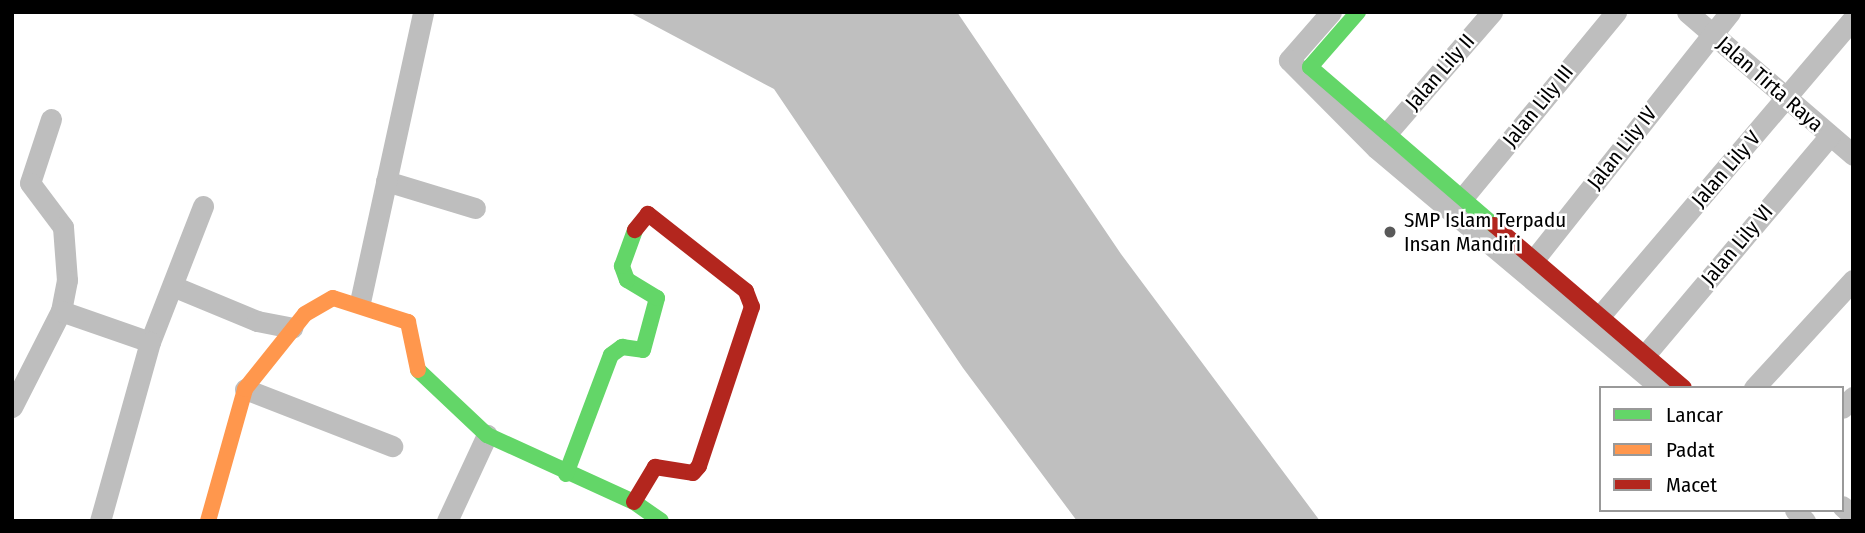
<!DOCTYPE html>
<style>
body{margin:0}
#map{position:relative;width:1865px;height:533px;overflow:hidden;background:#fff;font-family:"Fira Sans Condensed",sans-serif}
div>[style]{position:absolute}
.water>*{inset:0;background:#bfbfbf}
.street>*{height:21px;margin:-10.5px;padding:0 10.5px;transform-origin:10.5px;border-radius:10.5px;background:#bebebe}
.fast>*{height:16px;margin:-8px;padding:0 8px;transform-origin:8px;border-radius:8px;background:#63d668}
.slow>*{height:16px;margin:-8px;padding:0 8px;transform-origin:8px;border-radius:8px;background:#ff974d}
.jam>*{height:16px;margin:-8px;padding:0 8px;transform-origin:8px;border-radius:8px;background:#b3261e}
.dots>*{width:19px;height:19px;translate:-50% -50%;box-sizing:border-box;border:4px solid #fff;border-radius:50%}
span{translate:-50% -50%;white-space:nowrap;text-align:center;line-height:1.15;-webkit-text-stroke:5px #fff;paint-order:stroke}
.street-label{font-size:21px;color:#000}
.poi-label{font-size:21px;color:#000}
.left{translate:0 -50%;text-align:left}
.frame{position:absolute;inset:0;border:14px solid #000;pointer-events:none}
.legend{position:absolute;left:1599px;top:386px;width:245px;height:126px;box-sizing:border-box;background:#fff;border:2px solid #999;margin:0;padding:9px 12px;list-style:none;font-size:21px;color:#000}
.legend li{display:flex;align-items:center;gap:14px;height:35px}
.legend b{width:35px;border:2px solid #999}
</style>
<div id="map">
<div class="water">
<i style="clip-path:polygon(629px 12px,957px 12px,1121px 254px,1320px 521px,1077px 521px,963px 368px,774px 89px)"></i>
</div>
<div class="street">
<i style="left:1331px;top:12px;width:64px;rotate:131.2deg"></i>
<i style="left:1289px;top:60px;width:124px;rotate:45.3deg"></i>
<i style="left:1376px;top:148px;width:373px;rotate:40.1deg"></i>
<i style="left:1687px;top:12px;width:219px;rotate:40.7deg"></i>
<i style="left:51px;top:119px;width:67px;rotate:108.2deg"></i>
<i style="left:30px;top:183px;width:55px;rotate:53.1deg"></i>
<i style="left:63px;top:227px;width:53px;rotate:85.7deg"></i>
<i style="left:67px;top:280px;width:32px;rotate:101deg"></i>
<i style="left:1388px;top:132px;width:159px;rotate:-49.1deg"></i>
<i style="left:386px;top:181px;width:93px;rotate:16.9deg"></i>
<i style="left:1461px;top:200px;width:244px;rotate:-50.5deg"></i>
<i style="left:1532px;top:262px;width:319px;rotate:-51.6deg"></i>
<i style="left:175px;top:287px;width:89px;rotate:22.5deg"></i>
<i style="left:257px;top:321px;width:36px;rotate:11deg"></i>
<i style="left:360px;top:302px;width:297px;rotate:-77.7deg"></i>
<i style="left:1599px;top:317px;width:392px;rotate:-49.6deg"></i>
<i style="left:150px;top:342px;width:146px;rotate:-68.7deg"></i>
<i style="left:1645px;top:355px;width:287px;rotate:-49.9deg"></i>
<i style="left:1754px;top:388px;width:147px;rotate:-47.5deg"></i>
<i style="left:245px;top:389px;width:158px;rotate:21.2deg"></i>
<i style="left:12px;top:407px;width:108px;rotate:-63deg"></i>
<i style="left:61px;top:311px;width:94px;rotate:19.2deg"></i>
<i style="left:150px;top:342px;width:186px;rotate:105.6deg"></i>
<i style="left:1842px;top:408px;width:16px;rotate:-45deg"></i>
<i style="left:1842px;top:506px;width:15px;rotate:42deg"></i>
<i style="left:1795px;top:510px;width:15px;rotate:48deg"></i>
<i style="left:447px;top:521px;width:95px;rotate:-65.1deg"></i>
</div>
<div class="fast">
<i style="left:1358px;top:12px;width:73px;rotate:131.1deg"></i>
<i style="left:1310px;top:67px;width:243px;rotate:40.7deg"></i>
<i style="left:418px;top:370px;width:95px;rotate:43.3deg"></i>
<i style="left:487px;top:435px;width:162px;rotate:24.5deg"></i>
<i style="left:634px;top:502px;width:33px;rotate:35deg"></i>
<i style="left:566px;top:474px;width:127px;rotate:-69.3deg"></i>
<i style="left:611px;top:355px;width:14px;rotate:-36deg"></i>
<i style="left:622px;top:347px;width:21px;rotate:8deg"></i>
<i style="left:643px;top:350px;width:54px;rotate:-74.9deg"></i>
<i style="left:657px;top:298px;width:35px;rotate:-149deg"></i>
<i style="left:627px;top:280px;width:15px;rotate:-110deg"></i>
<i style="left:622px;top:266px;width:38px;rotate:-70deg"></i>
</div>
<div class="slow">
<i style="left:208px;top:521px;width:137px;rotate:-74.3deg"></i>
<i style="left:245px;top:389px;width:96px;rotate:-51.3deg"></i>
<i style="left:305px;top:314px;width:32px;rotate:-30deg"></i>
<i style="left:333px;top:298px;width:79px;rotate:17.7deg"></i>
<i style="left:408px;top:322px;width:49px;rotate:78.2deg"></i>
</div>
<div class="jam">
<i style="left:1494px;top:225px;width:250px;rotate:40.6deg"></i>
<i style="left:634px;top:502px;width:41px;rotate:-59deg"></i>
<i style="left:655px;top:467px;width:38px;rotate:9deg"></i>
<i style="left:693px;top:473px;width:9px;rotate:-49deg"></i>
<i style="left:699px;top:466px;width:168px;rotate:-71.6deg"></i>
<i style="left:752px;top:307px;width:17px;rotate:-111deg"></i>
<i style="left:746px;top:291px;width:125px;rotate:-141.8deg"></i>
<i style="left:648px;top:214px;width:21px;rotate:129deg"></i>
</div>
<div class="dots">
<i style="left:1390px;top:232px;background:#595959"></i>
</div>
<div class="street-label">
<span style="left:1440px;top:72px;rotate:-49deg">Jalan Lily II</span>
<span style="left:1770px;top:84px;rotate:41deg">Jalan Tirta Raya</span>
<span style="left:1538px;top:106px;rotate:-51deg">Jalan Lily III</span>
<span style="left:1622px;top:148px;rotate:-52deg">Jalan Lily IV</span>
<span style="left:1726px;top:169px;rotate:-49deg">Jalan Lily V</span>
<span style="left:1737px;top:245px;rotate:-50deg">Jalan Lily VI</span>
</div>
<div class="poi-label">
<span class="left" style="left:1404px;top:232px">SMP Islam Terpadu<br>Insan Mandiri</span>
</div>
<div class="frame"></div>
<ul class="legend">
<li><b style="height:9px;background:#63d668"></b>Lancar</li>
<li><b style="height:9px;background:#ff974d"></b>Padat</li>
<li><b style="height:9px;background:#b3261e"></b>Macet</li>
</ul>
</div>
